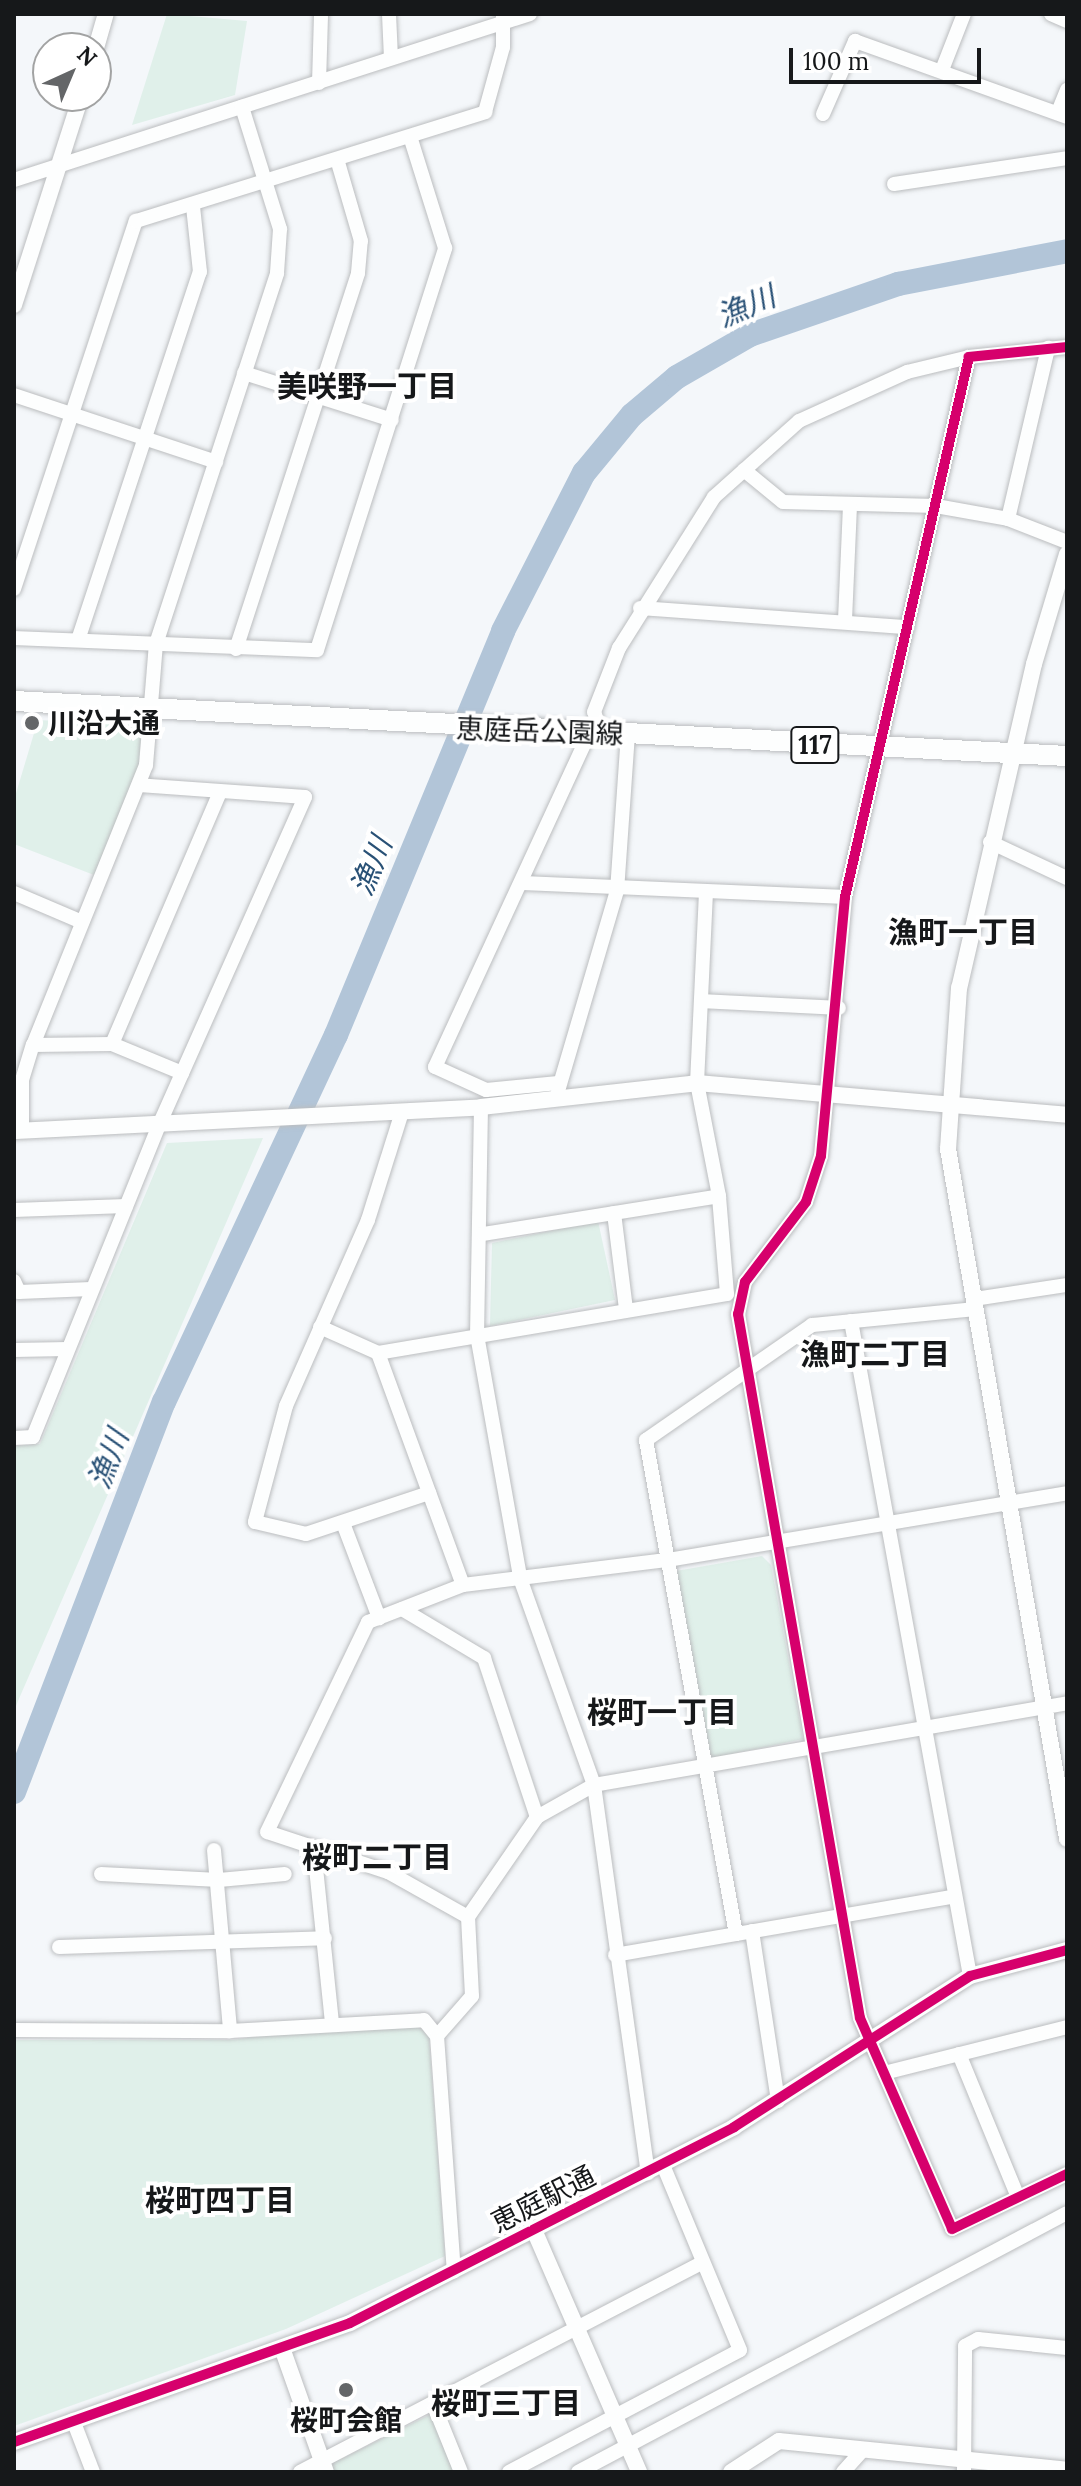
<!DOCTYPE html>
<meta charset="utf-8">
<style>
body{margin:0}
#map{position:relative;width:1081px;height:2486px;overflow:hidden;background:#f4f7fa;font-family:Lora,"Noto Sans JP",serif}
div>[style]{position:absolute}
.green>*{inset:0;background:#e0f0ea}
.river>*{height:24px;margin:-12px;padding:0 12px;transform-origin:12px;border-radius:12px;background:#b2c5d8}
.roads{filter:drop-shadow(0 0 2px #bbbdbf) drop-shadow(0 0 2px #bbbdbf)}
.minor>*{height:14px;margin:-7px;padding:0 7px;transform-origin:7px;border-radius:7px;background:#fdfefe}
.tertiary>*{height:16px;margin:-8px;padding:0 8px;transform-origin:8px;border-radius:8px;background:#fdfefe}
.primary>*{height:20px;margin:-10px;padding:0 10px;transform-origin:10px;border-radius:10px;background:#fdfefe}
.cycleway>*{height:10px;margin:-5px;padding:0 5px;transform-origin:5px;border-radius:5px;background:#d6006c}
.dots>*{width:22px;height:22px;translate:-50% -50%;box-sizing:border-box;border:4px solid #fff;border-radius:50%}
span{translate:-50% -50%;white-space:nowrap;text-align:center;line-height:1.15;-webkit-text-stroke:8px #fff;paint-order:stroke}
.shield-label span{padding:2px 6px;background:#fff;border:2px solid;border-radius:6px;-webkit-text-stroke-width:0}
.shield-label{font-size:26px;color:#16181a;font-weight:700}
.poi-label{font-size:28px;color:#16181a;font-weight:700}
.left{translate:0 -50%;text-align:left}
.street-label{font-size:28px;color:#16181a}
.water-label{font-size:30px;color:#295176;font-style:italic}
.neighbourhood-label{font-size:30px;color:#16181a;font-weight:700}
.frame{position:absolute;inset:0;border:16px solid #16181a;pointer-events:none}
.north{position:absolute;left:32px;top:32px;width:80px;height:80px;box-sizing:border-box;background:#fff;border:2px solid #a2a3a3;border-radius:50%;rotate:44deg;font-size:22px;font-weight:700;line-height:32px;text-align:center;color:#16181a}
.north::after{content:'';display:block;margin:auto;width:28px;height:36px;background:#646668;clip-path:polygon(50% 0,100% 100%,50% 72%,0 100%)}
.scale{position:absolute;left:789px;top:48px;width:192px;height:36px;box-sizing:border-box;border:4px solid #16181a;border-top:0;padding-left:10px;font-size:24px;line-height:28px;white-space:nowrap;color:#16181a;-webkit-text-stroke:6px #fff;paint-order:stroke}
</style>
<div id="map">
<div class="green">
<i style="clip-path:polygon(167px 14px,247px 21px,235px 95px,132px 125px)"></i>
<i style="clip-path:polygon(38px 720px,144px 725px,147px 748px,94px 875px,14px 844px,14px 800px)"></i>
<i style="clip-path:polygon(263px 1138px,18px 1701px,14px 1711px,14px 1446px,40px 1444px,167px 1143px)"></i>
<i style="clip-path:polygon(598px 1221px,615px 1300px,490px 1326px,492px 1243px)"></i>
<i style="clip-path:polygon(762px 1556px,771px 1565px,803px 1739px,708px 1759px,676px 1571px)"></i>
<i style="clip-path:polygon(330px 2025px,420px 2027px,429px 2038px,445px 2256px,286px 2329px,14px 2426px,14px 2040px,233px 2040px)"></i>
<i style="clip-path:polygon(431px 2414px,454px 2472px,333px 2472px,333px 2463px)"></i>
</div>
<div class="river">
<i style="left:14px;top:1792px;width:418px;rotate:-69deg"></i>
<i style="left:164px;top:1402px;width:405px;rotate:-64.9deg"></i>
<i style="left:336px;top:1035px;width:437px;rotate:-67.5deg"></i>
<i style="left:503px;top:631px;width:178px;rotate:-62.9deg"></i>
<i style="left:584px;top:473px;width:75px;rotate:-50.4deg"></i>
<i style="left:632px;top:415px;width:59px;rotate:-40.2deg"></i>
<i style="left:677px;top:377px;width:84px;rotate:-29.9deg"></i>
<i style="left:750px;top:335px;width:157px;rotate:-19deg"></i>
<i style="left:898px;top:284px;width:172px;rotate:-11deg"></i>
</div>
<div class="roads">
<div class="minor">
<i style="left:389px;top:14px;width:44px;rotate:87.4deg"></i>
<i style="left:1051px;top:14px;width:17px;rotate:24deg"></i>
<i style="left:942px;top:70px;width:60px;rotate:-68.6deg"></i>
<i style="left:319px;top:83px;width:69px;rotate:-88.3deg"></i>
<i style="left:1058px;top:112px;width:24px;rotate:-68deg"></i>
<i style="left:823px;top:114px;width:80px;rotate:-66.3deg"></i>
<i style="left:855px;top:41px;width:225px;rotate:19.7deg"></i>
<i style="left:14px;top:180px;width:542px;rotate:-17.83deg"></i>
<i style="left:894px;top:184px;width:175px;rotate:-8.5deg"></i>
<i style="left:1067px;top:347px;width:99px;rotate:174.2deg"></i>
<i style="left:969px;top:357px;width:554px;rotate:102.93deg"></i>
<i style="left:845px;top:897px;width:260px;rotate:95.3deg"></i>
<i style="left:821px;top:1156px;width:48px;rotate:108.1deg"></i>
<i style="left:806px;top:1202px;width:101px;rotate:127.3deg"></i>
<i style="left:745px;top:1282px;width:33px;rotate:102deg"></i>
<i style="left:738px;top:1314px;width:714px;rotate:80.17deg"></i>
<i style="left:860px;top:2018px;width:230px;rotate:66.4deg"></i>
<i style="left:952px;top:2229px;width:127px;rotate:-25.6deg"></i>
<i style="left:244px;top:373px;width:155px;rotate:17.6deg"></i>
<i style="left:14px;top:395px;width:213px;rotate:18.3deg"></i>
<i style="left:744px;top:470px;width:50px;rotate:39.4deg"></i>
<i style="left:783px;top:502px;width:153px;rotate:1.5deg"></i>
<i style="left:936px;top:506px;width:73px;rotate:10.2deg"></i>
<i style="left:1008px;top:519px;width:63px;rotate:21.3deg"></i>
<i style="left:1008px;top:519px;width:176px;rotate:-76.8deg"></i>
<i style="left:14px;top:589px;width:388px;rotate:-71.7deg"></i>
<i style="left:136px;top:221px;width:366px;rotate:-17.3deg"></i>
<i style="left:485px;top:112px;width:67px;rotate:-74.5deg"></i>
<i style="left:503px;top:47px;width:33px;rotate:-90deg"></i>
<i style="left:640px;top:608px;width:268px;rotate:4.1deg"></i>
<i style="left:845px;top:620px;width:113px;rotate:-87.5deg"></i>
<i style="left:14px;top:638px;width:303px;rotate:2.3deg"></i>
<i style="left:317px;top:650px;width:422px;rotate:-72.3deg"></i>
<i style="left:445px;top:248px;width:117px;rotate:-107.4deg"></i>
<i style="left:78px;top:640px;width:388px;rotate:-71.7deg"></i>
<i style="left:200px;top:272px;width:66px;rotate:-96.1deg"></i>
<i style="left:236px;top:649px;width:395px;rotate:-72deg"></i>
<i style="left:358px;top:273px;width:32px;rotate:-85deg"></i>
<i style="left:361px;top:241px;width:85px;rotate:-106.3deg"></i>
<i style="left:601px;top:733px;width:22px;rotate:-108deg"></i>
<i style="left:594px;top:712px;width:69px;rotate:-68.7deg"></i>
<i style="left:619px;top:648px;width:178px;rotate:-57.8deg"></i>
<i style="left:714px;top:497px;width:114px;rotate:-41.8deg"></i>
<i style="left:799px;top:421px;width:119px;rotate:-24.4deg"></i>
<i style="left:907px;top:372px;width:64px;rotate:-13.6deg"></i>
<i style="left:990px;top:842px;width:85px;rotate:25.1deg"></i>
<i style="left:524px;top:883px;width:321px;rotate:2.5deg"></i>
<i style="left:14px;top:893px;width:74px;rotate:23.1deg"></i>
<i style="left:702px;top:1001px;width:137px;rotate:2.9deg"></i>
<i style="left:112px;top:1044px;width:76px;rotate:22.5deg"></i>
<i style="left:33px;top:1045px;width:79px;rotate:-0.7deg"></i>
<i style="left:112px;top:1044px;width:274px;rotate:-66.8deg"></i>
<i style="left:558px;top:1083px;width:72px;rotate:174.4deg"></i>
<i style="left:486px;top:1090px;width:56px;rotate:-155.7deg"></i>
<i style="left:435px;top:1067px;width:368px;rotate:-65.2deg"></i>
<i style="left:558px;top:1091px;width:209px;rotate:-73.6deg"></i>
<i style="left:617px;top:891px;width:157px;rotate:-86deg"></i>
<i style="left:481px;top:1107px;width:228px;rotate:91deg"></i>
<i style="left:477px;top:1335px;width:250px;rotate:79.9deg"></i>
<i style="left:521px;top:1581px;width:217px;rotate:70.3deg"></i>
<i style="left:594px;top:1785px;width:392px;rotate:82.1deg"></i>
<i style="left:402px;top:1112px;width:113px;rotate:107.5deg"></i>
<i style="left:368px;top:1220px;width:203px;rotate:113.8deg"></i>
<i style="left:286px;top:1406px;width:120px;rotate:105deg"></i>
<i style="left:255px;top:1522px;width:52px;rotate:13.2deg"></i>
<i style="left:306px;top:1534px;width:130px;rotate:-18.4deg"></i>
<i style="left:22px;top:1130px;width:50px;rotate:-90deg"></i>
<i style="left:22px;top:1080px;width:37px;rotate:-73deg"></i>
<i style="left:33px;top:1045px;width:302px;rotate:-68deg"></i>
<i style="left:146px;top:765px;width:121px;rotate:-85.3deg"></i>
<i style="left:156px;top:644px;width:390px;rotate:-71.9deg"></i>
<i style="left:277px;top:273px;width:44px;rotate:-86.1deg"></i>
<i style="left:280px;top:229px;width:128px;rotate:-107.3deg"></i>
<i style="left:14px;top:1210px;width:112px;rotate:-2deg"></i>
<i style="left:614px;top:1213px;width:98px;rotate:82.9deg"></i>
<i style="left:483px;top:1234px;width:239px;rotate:-9.1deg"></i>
<i style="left:14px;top:1281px;width:12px;rotate:66deg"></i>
<i style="left:19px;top:1292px;width:72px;rotate:-2.4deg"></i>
<i style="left:974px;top:1299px;width:94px;rotate:-8.6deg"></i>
<i style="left:851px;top:1321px;width:666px;rotate:79.7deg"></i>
<i style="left:320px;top:1327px;width:64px;rotate:24.1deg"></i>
<i style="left:378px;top:1353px;width:354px;rotate:-9.6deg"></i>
<i style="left:727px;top:1294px;width:98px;rotate:-94.7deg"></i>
<i style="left:719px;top:1196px;width:115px;rotate:-101deg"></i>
<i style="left:697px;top:1083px;width:190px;rotate:-87.3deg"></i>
<i style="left:14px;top:1350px;width:54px;rotate:-1.1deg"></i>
<i style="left:378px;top:1353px;width:247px;rotate:69.9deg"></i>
<i style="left:14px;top:1438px;width:19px;rotate:-3deg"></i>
<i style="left:33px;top:1437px;width:336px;rotate:-68deg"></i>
<i style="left:159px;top:1125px;width:359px;rotate:-66deg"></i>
<i style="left:305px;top:797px;width:166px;rotate:-175.9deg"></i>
<i style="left:343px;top:1523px;width:102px;rotate:69.2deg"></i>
<i style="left:402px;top:1609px;width:96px;rotate:30.9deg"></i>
<i style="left:484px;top:1658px;width:168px;rotate:71.6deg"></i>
<i style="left:214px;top:1850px;width:182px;rotate:84.9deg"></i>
<i style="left:316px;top:1868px;width:155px;rotate:84.1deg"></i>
<i style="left:101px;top:1874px;width:118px;rotate:2.9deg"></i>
<i style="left:219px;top:1880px;width:66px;rotate:-5.2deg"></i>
<i style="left:468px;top:1917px;width:92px;rotate:-150.6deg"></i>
<i style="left:388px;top:1872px;width:127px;rotate:-161.7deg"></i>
<i style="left:267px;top:1832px;width:233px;rotate:-64.3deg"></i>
<i style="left:368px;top:1622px;width:102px;rotate:-21.3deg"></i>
<i style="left:463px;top:1585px;width:207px;rotate:-7deg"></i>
<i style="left:668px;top:1560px;width:405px;rotate:-9.5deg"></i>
<i style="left:752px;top:1931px;width:172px;rotate:81.3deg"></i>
<i style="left:736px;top:1934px;width:502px;rotate:-100.33deg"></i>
<i style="left:646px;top:1440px;width:202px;rotate:-34.7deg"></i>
<i style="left:812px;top:1325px;width:165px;rotate:-5.6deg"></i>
<i style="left:59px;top:1947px;width:266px;rotate:-1.9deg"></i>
<i style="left:615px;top:1955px;width:342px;rotate:-9.8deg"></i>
<i style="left:14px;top:2030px;width:216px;rotate:0.3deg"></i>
<i style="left:230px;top:2031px;width:194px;rotate:-3.2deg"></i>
<i style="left:424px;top:2020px;width:21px;rotate:51deg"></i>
<i style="left:437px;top:2036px;width:236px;rotate:85.9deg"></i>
<i style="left:437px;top:2036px;width:53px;rotate:-48.8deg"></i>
<i style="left:472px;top:1996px;width:79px;rotate:-92.9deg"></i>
<i style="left:468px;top:1917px;width:121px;rotate:-55.4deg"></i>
<i style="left:537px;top:1817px;width:65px;rotate:-29.3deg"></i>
<i style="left:594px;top:1785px;width:480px;rotate:-9.8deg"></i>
<i style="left:959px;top:2054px;width:155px;rotate:67.6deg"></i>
<i style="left:884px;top:2073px;width:189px;rotate:-14.1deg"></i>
<i style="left:433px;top:2403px;width:74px;rotate:67.9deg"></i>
<i style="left:73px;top:2420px;width:56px;rotate:69deg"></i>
<i style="left:300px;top:2472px;width:454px;rotate:-27.5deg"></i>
<i style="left:509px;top:2472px;width:261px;rotate:-27.8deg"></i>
<i style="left:740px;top:2350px;width:200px;rotate:-112.6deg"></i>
<i style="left:578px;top:2472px;width:553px;rotate:-27.91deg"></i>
<i style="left:843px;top:2472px;width:30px;rotate:-48deg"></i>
<i style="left:964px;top:2472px;width:126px;rotate:-89.5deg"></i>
<i style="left:965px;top:2346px;width:15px;rotate:-28deg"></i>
<i style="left:978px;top:2339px;width:89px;rotate:5.8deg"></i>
</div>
<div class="tertiary">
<i style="left:96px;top:48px;width:35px;rotate:-74deg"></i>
<i style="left:14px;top:305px;width:219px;rotate:-72.2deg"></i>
<i style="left:1067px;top:554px;width:115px;rotate:106.7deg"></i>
<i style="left:1034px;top:664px;width:333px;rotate:103deg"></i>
<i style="left:959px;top:988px;width:161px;rotate:93.9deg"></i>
<i style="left:948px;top:1149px;width:700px;rotate:80.21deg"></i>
<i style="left:14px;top:1131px;width:468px;rotate:-2.9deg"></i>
<i style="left:481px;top:1107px;width:217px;rotate:-6.3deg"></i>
<i style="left:697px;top:1083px;width:371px;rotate:4.9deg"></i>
<i style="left:534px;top:2230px;width:264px;rotate:66.5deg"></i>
<i style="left:282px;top:2348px;width:132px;rotate:70.5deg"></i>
<i style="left:14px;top:2442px;width:356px;rotate:-19.5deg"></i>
<i style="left:350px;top:2323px;width:431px;rotate:-27deg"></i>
<i style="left:734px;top:2127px;width:280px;rotate:-32.6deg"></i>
<i style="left:970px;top:1976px;width:100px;rotate:-15deg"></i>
<i style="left:731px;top:2472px;width:57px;rotate:-32.9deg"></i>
<i style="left:779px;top:2441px;width:289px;rotate:5.7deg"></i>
</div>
<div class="primary">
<i style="left:14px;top:701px;width:1054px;rotate:2.99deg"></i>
</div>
</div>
<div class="cycleway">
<i style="left:1067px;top:347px;width:99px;rotate:174.2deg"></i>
<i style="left:969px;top:357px;width:554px;rotate:102.93deg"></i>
<i style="left:845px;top:897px;width:260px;rotate:95.3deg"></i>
<i style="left:821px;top:1156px;width:48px;rotate:108.1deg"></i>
<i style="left:806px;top:1202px;width:101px;rotate:127.3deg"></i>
<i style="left:745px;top:1282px;width:33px;rotate:102deg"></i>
<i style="left:738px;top:1314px;width:714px;rotate:80.17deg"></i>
<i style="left:860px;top:2018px;width:230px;rotate:66.4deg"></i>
<i style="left:952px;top:2229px;width:127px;rotate:-25.6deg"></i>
<i style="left:14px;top:2442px;width:356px;rotate:-19.5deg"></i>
<i style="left:350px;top:2323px;width:431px;rotate:-27deg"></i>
<i style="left:734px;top:2127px;width:280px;rotate:-32.6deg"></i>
<i style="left:970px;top:1976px;width:100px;rotate:-15deg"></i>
</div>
<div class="dots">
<i style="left:32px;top:723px;background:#646668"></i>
<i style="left:346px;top:2390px;background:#646668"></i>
</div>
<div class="shield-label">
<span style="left:815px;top:745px">117</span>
</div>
<div class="poi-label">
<span class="left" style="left:48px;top:723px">川沿大通</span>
<span style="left:346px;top:2420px">桜町会館</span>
</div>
<div class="street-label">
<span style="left:540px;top:731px;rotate:2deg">恵庭岳公園線</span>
<span style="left:543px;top:2199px;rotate:-27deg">恵庭駅通</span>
</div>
<div class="water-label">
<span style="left:746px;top:306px;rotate:-23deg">漁川</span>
<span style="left:371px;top:866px;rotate:-68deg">漁川</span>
<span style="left:108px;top:1459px;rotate:-69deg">漁川</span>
</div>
<div class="neighbourhood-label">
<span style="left:367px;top:386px">美咲野一丁目</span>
<span style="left:963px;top:932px">漁町一丁目</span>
<span style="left:875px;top:1354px">漁町二丁目</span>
<span style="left:662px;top:1712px">桜町一丁目</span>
<span style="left:377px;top:1857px">桜町二丁目</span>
<span style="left:220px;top:2200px">桜町四丁目</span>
<span style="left:506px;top:2403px">桜町三丁目</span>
</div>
<div class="frame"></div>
<div class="north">N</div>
<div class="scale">100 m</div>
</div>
